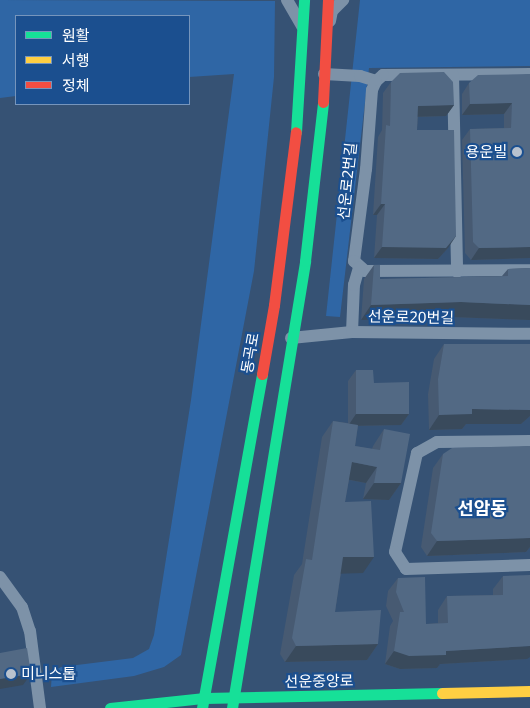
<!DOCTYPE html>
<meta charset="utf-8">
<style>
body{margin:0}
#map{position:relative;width:530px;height:708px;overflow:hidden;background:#365274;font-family:"Noto Sans","Noto Sans KR",sans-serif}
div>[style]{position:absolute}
.green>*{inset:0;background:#2f66a5}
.street>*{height:12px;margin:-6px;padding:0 6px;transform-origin:6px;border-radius:6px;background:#7d92a8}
.fast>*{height:11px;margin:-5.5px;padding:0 5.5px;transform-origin:5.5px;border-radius:5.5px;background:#16e098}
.slow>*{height:11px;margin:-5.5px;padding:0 5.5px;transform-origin:5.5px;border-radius:5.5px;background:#ffcf43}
.jam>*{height:11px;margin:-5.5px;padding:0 5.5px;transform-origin:5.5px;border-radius:5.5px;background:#f24e42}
.wall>*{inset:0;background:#475a72}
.shaded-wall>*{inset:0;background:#394a5c}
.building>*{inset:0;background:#526984}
.dots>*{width:14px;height:14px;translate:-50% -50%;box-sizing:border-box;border:2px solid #1b4f8f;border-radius:50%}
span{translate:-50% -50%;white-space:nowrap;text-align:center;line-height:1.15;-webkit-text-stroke:4.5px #1b4f8f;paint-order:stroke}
.poi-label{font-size:15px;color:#fff}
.right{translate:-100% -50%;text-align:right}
.left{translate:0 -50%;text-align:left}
.street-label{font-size:15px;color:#fff}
.quarter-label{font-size:18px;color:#fff;font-weight:700}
.legend{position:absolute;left:15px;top:15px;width:175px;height:90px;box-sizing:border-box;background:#1b4f8f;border:1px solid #7695bc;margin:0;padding:6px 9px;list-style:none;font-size:15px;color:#fff}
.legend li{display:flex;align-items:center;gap:10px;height:25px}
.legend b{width:25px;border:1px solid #7695bc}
</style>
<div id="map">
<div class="green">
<i style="clip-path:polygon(0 0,275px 1px,274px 77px,254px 271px,181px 655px,164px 667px,134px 676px,51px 687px,52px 672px,61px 667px,133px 658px,149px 649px,154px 635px,191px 400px,234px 74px,189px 77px,189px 16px,16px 16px,16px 96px,0 98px)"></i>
<i style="clip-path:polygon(360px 0,530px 0,530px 66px,369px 68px,340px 317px,326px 316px)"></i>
</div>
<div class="street">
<i style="left:287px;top:0;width:30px;rotate:60deg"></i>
<i style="left:330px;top:21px;width:10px;rotate:-79deg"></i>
<i style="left:332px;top:11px;width:16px;rotate:-45deg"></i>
<i style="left:324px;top:74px;width:36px;rotate:3deg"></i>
<i style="left:360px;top:76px;width:17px;rotate:17deg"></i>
<i style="left:530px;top:74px;width:147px;rotate:179.6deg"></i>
<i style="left:383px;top:75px;width:9px;rotate:139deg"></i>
<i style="left:376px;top:81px;width:10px;rotate:114deg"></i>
<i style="left:372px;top:90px;width:79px;rotate:94.3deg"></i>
<i style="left:366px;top:169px;width:93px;rotate:97.4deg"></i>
<i style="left:354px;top:261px;width:15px;rotate:42deg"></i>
<i style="left:365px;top:271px;width:165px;rotate:-0.3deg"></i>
<i style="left:453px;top:75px;width:197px;rotate:88.8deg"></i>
<i style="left:352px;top:332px;width:47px;rotate:-87.6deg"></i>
<i style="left:354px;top:285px;width:18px;rotate:-74deg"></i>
<i style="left:291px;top:338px;width:61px;rotate:-5.6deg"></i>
<i style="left:352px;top:332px;width:178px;rotate:0.6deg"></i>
<i style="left:530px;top:441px;width:93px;rotate:179.4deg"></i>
<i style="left:437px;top:442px;width:23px;rotate:151deg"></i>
<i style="left:417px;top:453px;width:101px;rotate:102.5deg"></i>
<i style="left:395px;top:552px;width:20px;rotate:57deg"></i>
<i style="left:406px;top:569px;width:124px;rotate:-1.8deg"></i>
<i style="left:0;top:577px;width:37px;rotate:54deg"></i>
<i style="left:22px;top:607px;width:25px;rotate:72deg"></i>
<i style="left:30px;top:631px;width:78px;rotate:82.6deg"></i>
</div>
<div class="fast">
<i style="left:296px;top:132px;width:132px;rotate:-86.5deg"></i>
<i style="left:110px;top:708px;width:95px;rotate:-6.1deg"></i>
<i style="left:204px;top:698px;width:238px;rotate:-1.2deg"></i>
<i style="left:202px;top:708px;width:339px;rotate:-79.8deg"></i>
<i style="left:232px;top:708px;width:453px;rotate:-80.7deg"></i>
<i style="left:305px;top:261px;width:160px;rotate:-83.5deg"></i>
</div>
<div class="slow">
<i style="left:442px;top:693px;width:88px;rotate:-1.3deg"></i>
</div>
<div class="jam">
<i style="left:323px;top:102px;width:102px;rotate:-87.2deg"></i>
<i style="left:262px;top:374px;width:70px;rotate:-80.1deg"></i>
<i style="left:274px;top:305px;width:174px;rotate:-82.8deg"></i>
</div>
<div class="wall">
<i style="clip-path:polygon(530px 74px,530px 258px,471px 260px,465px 253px,462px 140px,470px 129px,504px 128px,504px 114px,462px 115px,462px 94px,469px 83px)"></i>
<i style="clip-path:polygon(391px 82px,454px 105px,446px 116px,418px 117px,417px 130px,448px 248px,438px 259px,374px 258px,377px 215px,373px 215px,378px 137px,382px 130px,383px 93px)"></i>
<i style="clip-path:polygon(374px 265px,380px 279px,502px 276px,508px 269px,530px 268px,530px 320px,451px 317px,361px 320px,364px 279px)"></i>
<i style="clip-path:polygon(444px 344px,530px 410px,530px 416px,521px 424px,466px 424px,462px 429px,429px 430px,428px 394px,434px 359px)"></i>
<i style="clip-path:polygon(356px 370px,374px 383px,409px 414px,401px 425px,358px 426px,355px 446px,372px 449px,373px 446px,384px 429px,401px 483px,389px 500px,363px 499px,366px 483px,349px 480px,345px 502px,363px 573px,341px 573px,335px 612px,378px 644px,367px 660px,285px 662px,280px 654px,294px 575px,302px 564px,322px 437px,333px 421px,348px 423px,348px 381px)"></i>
<i style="clip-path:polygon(530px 446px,530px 547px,526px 552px,427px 556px,421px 547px,433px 468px,443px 454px)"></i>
<i style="clip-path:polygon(503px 576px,527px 659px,440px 664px,437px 668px,400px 669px,385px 664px,390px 626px,393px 621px,386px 606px,388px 591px,398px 578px,426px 624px,438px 623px,438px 610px,447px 596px,493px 595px,493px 589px)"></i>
</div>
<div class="shaded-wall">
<i style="clip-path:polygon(512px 103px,504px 114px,462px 115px,470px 104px)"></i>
<i style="clip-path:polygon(454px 105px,446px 116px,410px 117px,418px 106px)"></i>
<i style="clip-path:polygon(381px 204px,385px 204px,377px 215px,373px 215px)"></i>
<i style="clip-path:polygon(456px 236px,448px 248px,438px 259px,374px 258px,382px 247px)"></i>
<i style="clip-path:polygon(530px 247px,530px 258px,471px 260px,479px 248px)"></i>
<i style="clip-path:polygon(461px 302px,530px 305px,530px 320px,451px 317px,361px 320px,371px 305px)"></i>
<i style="clip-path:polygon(472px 409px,530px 410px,530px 416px,521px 424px,466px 424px,462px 429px,429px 430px,439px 415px)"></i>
<i style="clip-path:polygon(356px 414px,409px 414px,401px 425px,348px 426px)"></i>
<i style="clip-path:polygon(352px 462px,377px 467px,366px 483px,340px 478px)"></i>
<i style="clip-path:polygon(374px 483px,401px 483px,389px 500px,363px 499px)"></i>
<i style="clip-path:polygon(530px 538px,530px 547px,526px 552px,427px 556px,437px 541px)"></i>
<i style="clip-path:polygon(343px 557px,374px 557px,363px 573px,332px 574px)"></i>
<i style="clip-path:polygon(378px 644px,367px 660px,285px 662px,296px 646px)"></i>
<i style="clip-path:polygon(530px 646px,530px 657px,527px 659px,440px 664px,437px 668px,400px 669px,385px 664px,394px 651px,446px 651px)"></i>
<i style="clip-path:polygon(31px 674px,23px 685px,0 689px,0 679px)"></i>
</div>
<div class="building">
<i style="clip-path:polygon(444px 72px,453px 82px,454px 105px,418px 106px,417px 130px,454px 130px,456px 236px,446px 248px,382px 247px,385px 204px,381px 204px,386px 125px,390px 126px,391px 82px,400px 73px)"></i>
<i style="clip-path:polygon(530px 74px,530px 247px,479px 248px,473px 242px,470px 129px,511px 128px,512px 103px,470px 104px,469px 83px,478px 75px)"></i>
<i style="clip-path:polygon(374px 265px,380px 265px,380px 279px,508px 276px,508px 269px,530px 268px,530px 305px,461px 302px,371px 305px)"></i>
<i style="clip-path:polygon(444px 344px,530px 344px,530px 410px,472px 409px,472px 414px,439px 415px,438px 379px)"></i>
<i style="clip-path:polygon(356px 370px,373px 370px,374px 383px,409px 382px,409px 414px,356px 414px)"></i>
<i style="clip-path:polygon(333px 421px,358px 425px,355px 446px,380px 450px,384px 429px,410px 434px,401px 483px,374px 483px,377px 467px,352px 462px,345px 502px,371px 501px,374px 557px,343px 557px,335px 612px,381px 610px,378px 644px,296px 646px,292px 638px,306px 559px,312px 560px)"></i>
<i style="clip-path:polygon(530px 446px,530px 538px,437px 541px,431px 533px,443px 454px,452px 448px)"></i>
<i style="clip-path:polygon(530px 575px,530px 646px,446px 651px,446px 655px,409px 656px,394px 651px,400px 612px,404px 612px,396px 592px,398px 578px,425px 577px,426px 624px,448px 623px,447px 596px,503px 595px,503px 576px)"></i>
<i style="clip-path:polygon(27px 648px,31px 674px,0 679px,0 653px)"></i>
</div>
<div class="dots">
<i style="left:517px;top:152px;background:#b9c2ce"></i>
<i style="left:11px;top:674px;background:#b9c2ce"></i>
</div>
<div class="poi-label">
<span class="right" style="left:507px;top:152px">용운빌</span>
<span class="left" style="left:21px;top:674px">미니스톱</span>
</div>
<div class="street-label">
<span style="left:347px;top:181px;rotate:-84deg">선운로2번길</span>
<span style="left:411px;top:317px;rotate:1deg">선운로20번길</span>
<span style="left:250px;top:353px;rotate:-80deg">동곡로</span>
<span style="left:319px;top:681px;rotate:-1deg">선운중앙로</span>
</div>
<div class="quarter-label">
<span style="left:482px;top:508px">선암동</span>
</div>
<ul class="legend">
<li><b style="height:6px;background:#16e098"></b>원활</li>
<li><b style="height:6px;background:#ffcf43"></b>서행</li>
<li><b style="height:6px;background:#f24e42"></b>정체</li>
</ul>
</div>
